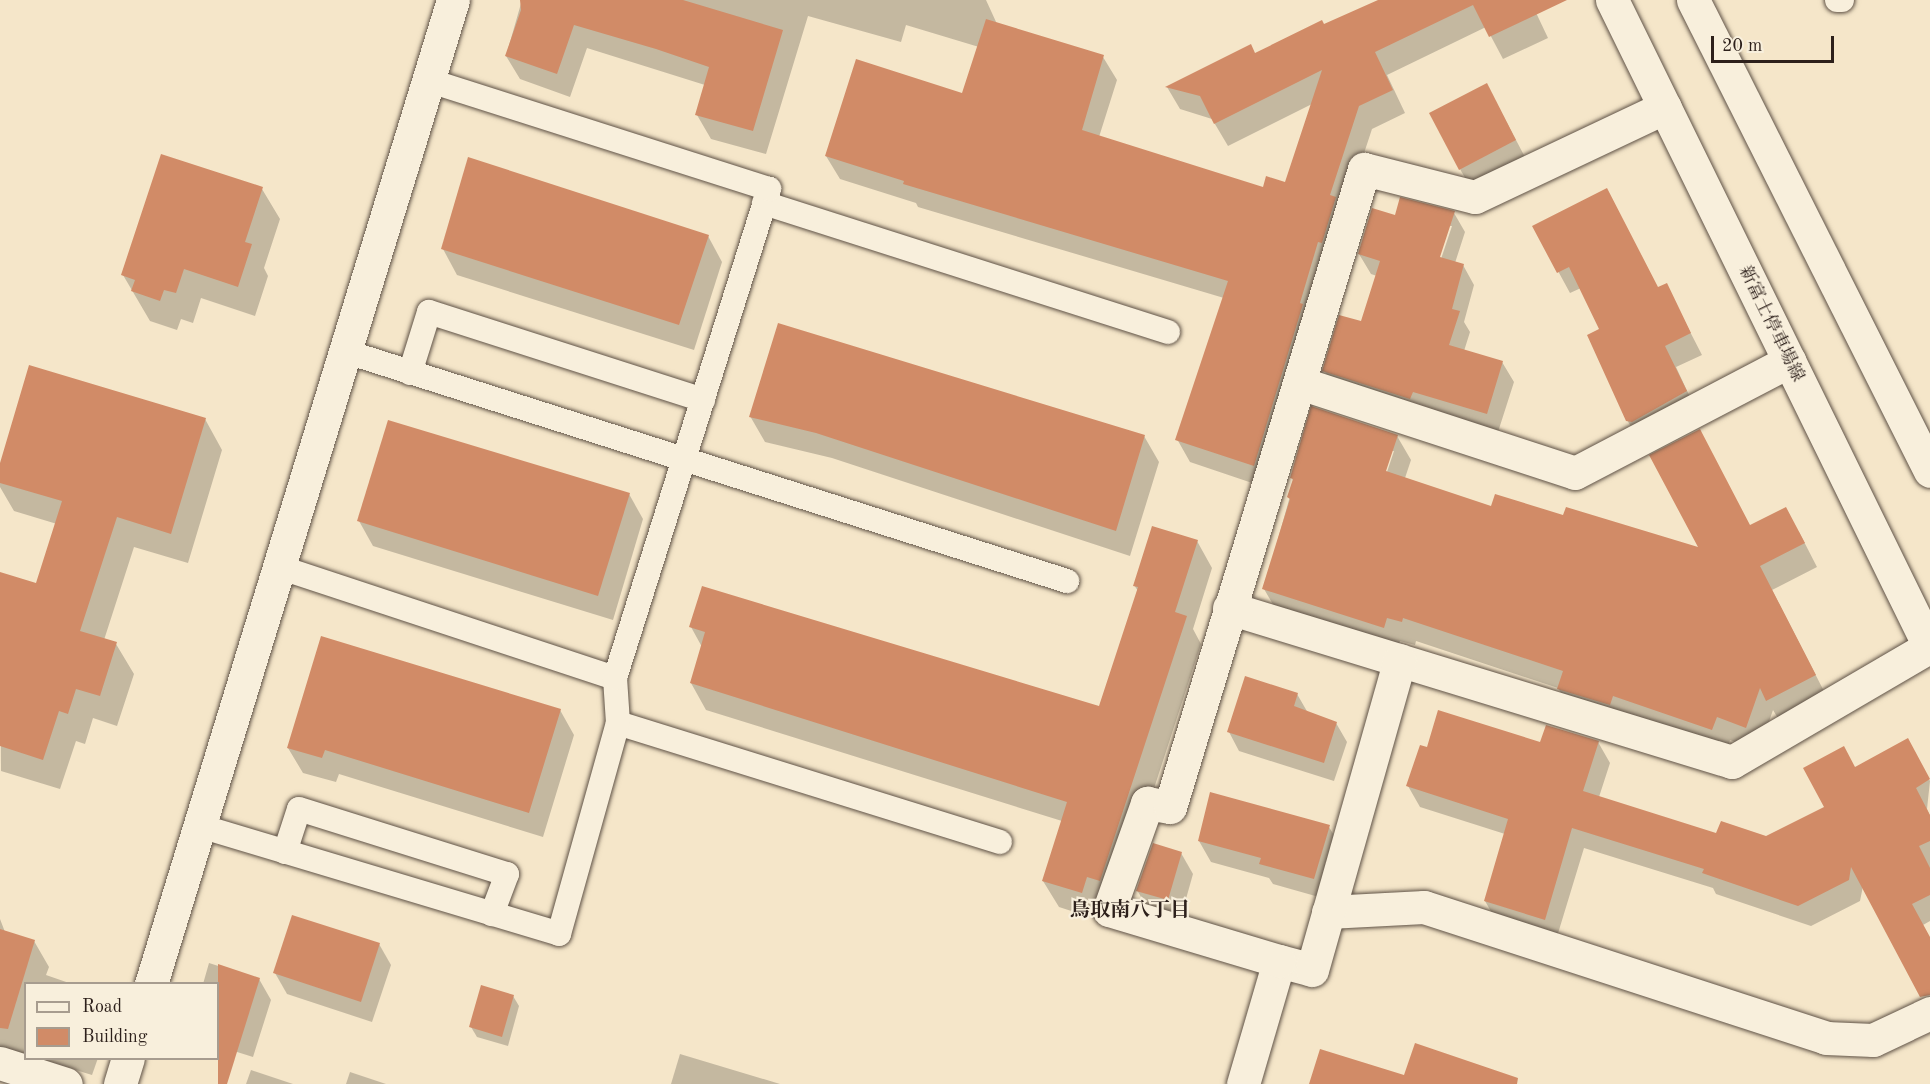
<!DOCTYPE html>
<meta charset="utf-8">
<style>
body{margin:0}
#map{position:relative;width:1930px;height:1084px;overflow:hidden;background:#f5e6c9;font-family:"Old Standard TT","Noto Serif JP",serif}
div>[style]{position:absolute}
.shadow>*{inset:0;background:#0003}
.building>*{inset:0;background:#d18b67}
.roads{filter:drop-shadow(0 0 2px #5f5246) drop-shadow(0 0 2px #5f5246)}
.service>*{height:24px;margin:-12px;padding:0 12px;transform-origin:12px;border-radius:12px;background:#f8efdc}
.minor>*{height:33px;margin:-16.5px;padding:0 16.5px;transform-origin:16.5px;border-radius:16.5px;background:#f8efdc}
.secondary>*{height:33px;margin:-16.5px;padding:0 16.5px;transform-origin:16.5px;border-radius:16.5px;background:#f8efdc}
span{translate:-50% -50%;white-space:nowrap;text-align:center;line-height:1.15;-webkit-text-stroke:4.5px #f8efdc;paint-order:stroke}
.street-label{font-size:18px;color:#2d201b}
.neighbourhood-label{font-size:20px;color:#2d201b;font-weight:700}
.legend{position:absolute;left:24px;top:982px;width:195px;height:78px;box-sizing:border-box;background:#f8efdc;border:2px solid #a79c8f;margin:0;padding:8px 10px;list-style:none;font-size:18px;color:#2d201b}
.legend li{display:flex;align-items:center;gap:12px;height:30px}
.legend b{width:30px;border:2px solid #a79c8f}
.scale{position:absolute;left:1711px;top:36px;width:123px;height:27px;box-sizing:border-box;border:3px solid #2d201b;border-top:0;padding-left:8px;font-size:18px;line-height:21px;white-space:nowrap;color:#2d201b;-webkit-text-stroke:4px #f8efdc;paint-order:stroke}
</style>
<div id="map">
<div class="shadow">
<i style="clip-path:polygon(522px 0,986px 0,997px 24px,1103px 57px,1117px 80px,1099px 137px,1264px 189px,1286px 183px,1312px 104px,1228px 146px,1212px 119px,1180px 109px,1167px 87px,1255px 55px,1381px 0,1530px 0,1548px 38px,1503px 59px,1486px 27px,1387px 75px,1405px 113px,1372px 129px,1344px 214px,1267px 488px,1190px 462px,1177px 439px,1224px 298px,918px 207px,916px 203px,840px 179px,826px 156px,963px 94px,979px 47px,906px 25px,901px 42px,808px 16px,766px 154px,711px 139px,697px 115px,705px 85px,587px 48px,570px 97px,520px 79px,506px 56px)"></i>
<i style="clip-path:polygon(1498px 106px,1527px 161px,1472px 190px,1460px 169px)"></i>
<i style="clip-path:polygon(262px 189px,280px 219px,264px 268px,268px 276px,255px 316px,201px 298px,193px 323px,181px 319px,177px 330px,150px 321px,123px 275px)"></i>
<i style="clip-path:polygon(evenodd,1454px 213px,1465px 232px,1455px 263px,1463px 265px,1474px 285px,1464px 322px,1470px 332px,1464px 351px,1502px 362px,1514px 382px,1498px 432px,1335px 390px,1324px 370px,1362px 323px,1377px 276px,1371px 274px,1359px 254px,1396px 217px,1454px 213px,1448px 226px,1452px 226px,1439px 265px,1436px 264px,1448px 226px)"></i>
<i style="clip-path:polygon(1534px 227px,1658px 288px,1666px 285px,1702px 355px,1676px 367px,1697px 412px,1640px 441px,1627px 420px,1601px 330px,1581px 288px,1570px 293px)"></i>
<i style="clip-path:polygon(708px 236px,722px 262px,694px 350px,457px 275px,443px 249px)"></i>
<i style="clip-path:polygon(750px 416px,1144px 436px,1159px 462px,1130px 556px,832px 458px,765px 442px)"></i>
<i style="clip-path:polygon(205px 419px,222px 450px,188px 563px,134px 547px,104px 640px,116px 644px,134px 674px,117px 726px,93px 718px,85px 744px,76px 741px,60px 789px,1px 771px,0 573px,37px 585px,57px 524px,14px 511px,0 487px,0 468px)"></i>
<i style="clip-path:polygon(evenodd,1397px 436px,1411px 460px,1405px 478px,1492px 508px,1564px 516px,1701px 550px,1751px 526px,1799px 532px,1817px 567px,1772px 590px,1828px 699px,1781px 723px,1773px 710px,1759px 751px,1730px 740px,1726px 753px,1572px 712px,1558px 688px,1416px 641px,1415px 645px,1400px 641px,1397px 651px,1278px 613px,1264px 589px,1294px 482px,1291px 477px,1397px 436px,1391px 451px,1394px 451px,1385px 478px,1382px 477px,1391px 451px)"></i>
<i style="clip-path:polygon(629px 494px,643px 519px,613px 620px,373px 546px,359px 521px)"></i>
<i style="clip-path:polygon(1197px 541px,1212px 568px,1193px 629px,1201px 644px,1131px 859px,1096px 919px,1059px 907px,1043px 881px,1062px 821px,706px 710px,691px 683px,702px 647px,691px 627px,1100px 708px,1138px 591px,1134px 585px)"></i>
<i style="clip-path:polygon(1297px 694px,1308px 713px,1336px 723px,1347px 742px,1334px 781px,1239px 751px,1229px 732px)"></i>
<i style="clip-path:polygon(560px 710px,574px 735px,543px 837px,339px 774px,336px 782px,303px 773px,288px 748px)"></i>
<i style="clip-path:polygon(1907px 740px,1930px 781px,1927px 809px,1930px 816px,1930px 921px,1923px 925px,1930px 939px,1930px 991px,1863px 886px,1860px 901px,1811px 926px,1716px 894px,1713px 888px,1584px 848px,1556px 940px,1497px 922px,1485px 901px,1505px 834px,1420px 807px,1408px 786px,1428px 749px,1598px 742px,1610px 763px,1599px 797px,1717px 835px,1766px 838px,1826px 808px,1855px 768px)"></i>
<i style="clip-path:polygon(1329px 827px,1341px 847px,1326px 899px,1273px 884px,1269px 878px,1211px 862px,1199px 841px)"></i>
<i style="clip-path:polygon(1181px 853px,1193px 874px,1180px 920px,1149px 911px,1137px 890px)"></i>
<i style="clip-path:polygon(0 919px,5px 932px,34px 941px,49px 967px,46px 975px,72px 984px,26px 984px,26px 1055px,0 1047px)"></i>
<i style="clip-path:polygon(379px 944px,391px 965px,372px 1022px,287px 994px,275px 973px)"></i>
<i style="clip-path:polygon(209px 963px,259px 979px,271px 1000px,253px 1057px,218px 1046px,218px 984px,203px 984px)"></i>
<i style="clip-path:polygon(513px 996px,519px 1006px,508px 1046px,477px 1037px,471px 1027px)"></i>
<i style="clip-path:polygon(680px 1054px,780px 1084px,671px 1084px)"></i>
<i style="clip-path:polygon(37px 1058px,98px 1058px,92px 1075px)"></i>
<i style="clip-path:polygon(251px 1070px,293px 1084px,246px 1084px)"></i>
<i style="clip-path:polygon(350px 1072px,386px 1084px,346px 1084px)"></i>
</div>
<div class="building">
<i style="clip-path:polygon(520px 0,683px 0,783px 30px,753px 131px,695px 115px,709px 67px,656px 49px,574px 25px,557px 74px,505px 56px,521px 10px)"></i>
<i style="clip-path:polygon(1378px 0,1567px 0,1489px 37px,1473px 5px,1375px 52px,1393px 90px,1359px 106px,1330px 195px,1336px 197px,1322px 243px,1318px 242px,1300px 303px,1303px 304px,1254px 466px,1175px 440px,1228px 281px,903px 184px,904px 181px,825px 156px,856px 59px,962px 93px,986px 19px,1104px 55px,1082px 130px,1263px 187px,1266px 176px,1285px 182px,1322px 70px,1214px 124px,1200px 96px,1165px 87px,1251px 44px,1255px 53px,1322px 20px,1324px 24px)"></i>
<i style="clip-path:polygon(1487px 83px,1516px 140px,1459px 170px,1429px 113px)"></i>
<i style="clip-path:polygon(161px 154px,263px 187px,245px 242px,252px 244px,238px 287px,184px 269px,176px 293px,164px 290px,160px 301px,131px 291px,135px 280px,121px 275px)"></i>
<i style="clip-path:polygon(468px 157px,709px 235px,679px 325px,441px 249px)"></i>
<i style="clip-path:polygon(1607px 188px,1658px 287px,1667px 283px,1691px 333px,1665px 346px,1687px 391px,1632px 422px,1626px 421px,1587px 335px,1599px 329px,1569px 267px,1557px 273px,1532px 226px)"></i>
<i style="clip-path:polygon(1400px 197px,1455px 211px,1440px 257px,1464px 264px,1452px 309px,1460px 311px,1449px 345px,1503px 361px,1487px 414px,1413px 392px,1410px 399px,1322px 371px,1339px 315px,1361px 321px,1380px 261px,1358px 254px,1372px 208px,1395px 215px)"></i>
<i style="clip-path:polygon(778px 323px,1145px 435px,1116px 531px,816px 433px,749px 417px)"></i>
<i style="clip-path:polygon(29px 365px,206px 418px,171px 534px,117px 517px,80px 631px,117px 642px,100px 696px,76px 689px,68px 714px,59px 711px,43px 760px,0 746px,0 572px,36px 583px,62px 501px,0 483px,0 463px)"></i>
<i style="clip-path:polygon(1311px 406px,1398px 435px,1386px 471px,1491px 506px,1495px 494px,1563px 515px,1566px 507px,1698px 547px,1649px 455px,1700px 429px,1750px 525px,1786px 507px,1805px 543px,1760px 566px,1816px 675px,1766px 701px,1760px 688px,1746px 728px,1717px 717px,1712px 730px,1613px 696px,1610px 705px,1557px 689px,1563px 671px,1403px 618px,1402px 622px,1387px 618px,1384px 628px,1262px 589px,1290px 499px,1287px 497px,1293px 479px,1290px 478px)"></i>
<i style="clip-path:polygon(388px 420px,630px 493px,598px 596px,357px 521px)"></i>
<i style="clip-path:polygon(1152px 526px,1198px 540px,1175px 612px,1187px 616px,1100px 881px,1087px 877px,1082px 893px,1042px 881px,1067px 802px,690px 683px,705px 632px,689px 627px,702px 586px,1099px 706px,1138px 587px,1133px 586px)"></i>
<i style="clip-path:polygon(321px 636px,561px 709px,529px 813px,325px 750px,322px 758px,287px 748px)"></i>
<i style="clip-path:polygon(1245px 676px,1298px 693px,1294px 706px,1337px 722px,1324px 763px,1227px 732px)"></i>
<i style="clip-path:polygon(1438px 710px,1540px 742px,1546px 725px,1599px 741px,1583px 791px,1716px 833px,1721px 821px,1766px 836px,1824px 807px,1803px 768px,1844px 746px,1855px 767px,1908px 738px,1930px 779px,1916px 788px,1930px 815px,1930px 841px,1919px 846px,1930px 868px,1930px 895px,1912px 904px,1930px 937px,1930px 995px,1920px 997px,1851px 867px,1849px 880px,1798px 906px,1702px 873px,1704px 869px,1572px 828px,1545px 920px,1484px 901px,1508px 819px,1406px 786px,1420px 745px,1427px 747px)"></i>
<i style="clip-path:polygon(1210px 792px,1330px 825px,1314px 879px,1259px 864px,1261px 858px,1198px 841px)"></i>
<i style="clip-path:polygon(1153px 843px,1182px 852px,1168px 900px,1136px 891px)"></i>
<i style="clip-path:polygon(292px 915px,380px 943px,361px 1002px,273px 973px)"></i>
<i style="clip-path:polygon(0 929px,35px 940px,8px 1029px,0 1028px)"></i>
<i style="clip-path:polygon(218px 964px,260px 978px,227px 1084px,218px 1084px)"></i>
<i style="clip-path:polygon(481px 985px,514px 995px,502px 1037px,469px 1027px)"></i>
<i style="clip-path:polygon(1415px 1043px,1518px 1078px,1517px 1084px,1309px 1084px,1320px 1049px,1404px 1075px)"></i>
</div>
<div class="roads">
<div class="service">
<i style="left:1837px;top:0;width:5px"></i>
<i style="left:764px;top:203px;width:424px;rotate:17.7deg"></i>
<i style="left:344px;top:351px;width:759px;rotate:17.65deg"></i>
<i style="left:410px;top:373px;width:64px;rotate:-72.7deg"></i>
<i style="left:429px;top:312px;width:288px;rotate:17.8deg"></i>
<i style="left:279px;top:567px;width:354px;rotate:18.3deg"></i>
<i style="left:618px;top:723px;width:400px;rotate:17.3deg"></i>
<i style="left:200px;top:826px;width:375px;rotate:16.7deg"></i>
<i style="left:559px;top:934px;width:219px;rotate:-74.4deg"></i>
<i style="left:618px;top:723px;width:45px;rotate:-93.8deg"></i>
<i style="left:615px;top:678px;width:513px;rotate:-72.52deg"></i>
<i style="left:769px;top:189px;width:359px;rotate:-162.3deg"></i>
<i style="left:285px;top:852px;width:45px;rotate:-72deg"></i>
<i style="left:299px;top:809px;width:218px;rotate:17.4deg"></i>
<i style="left:507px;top:874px;width:43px;rotate:110.6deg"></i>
</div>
<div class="minor">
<i style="left:1300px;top:383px;width:289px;rotate:18.1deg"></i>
<i style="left:1575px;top:473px;width:242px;rotate:-27.6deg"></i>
<i style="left:1229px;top:608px;width:526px;rotate:17.02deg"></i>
<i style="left:1732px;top:762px;width:228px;rotate:-30.3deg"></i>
<i style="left:1328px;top:912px;width:96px;rotate:-3deg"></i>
<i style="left:1424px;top:907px;width:423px;rotate:18deg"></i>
<i style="left:1826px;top:1038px;width:47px;rotate:2.4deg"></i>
<i style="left:1873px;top:1040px;width:63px;rotate:-25.3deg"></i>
<i style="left:1279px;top:961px;width:34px;rotate:15deg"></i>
<i style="left:1312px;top:970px;width:322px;rotate:-74.2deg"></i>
<i style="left:151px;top:984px;width:1029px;rotate:-72.94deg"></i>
<i style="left:0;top:1063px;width:69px;rotate:17.7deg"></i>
<i style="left:120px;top:1084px;width:27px;rotate:-73deg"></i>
<i style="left:1243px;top:1084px;width:128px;rotate:-73.7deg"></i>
<i style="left:1279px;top:961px;width:177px;rotate:-163.3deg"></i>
<i style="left:1109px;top:910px;width:114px;rotate:-70.4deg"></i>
<i style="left:1147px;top:803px;width:23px;rotate:10deg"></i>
<i style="left:1170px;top:807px;width:667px;rotate:-73.09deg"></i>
<i style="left:1364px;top:169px;width:114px;rotate:14.2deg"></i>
<i style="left:1475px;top:197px;width:210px;rotate:-25.3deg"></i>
</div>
<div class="secondary">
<i style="left:1612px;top:0;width:722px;rotate:63.86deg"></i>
<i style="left:1693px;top:0;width:527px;rotate:63.29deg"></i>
</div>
</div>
<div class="street-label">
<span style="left:1771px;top:324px;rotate:64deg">新富士停車場線</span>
</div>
<div class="neighbourhood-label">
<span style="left:1130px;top:911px">鳥取南八丁目</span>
</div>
<ul class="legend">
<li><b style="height:8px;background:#f8efdc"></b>Road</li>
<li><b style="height:16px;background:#d18b67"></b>Building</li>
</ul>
<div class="scale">20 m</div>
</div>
